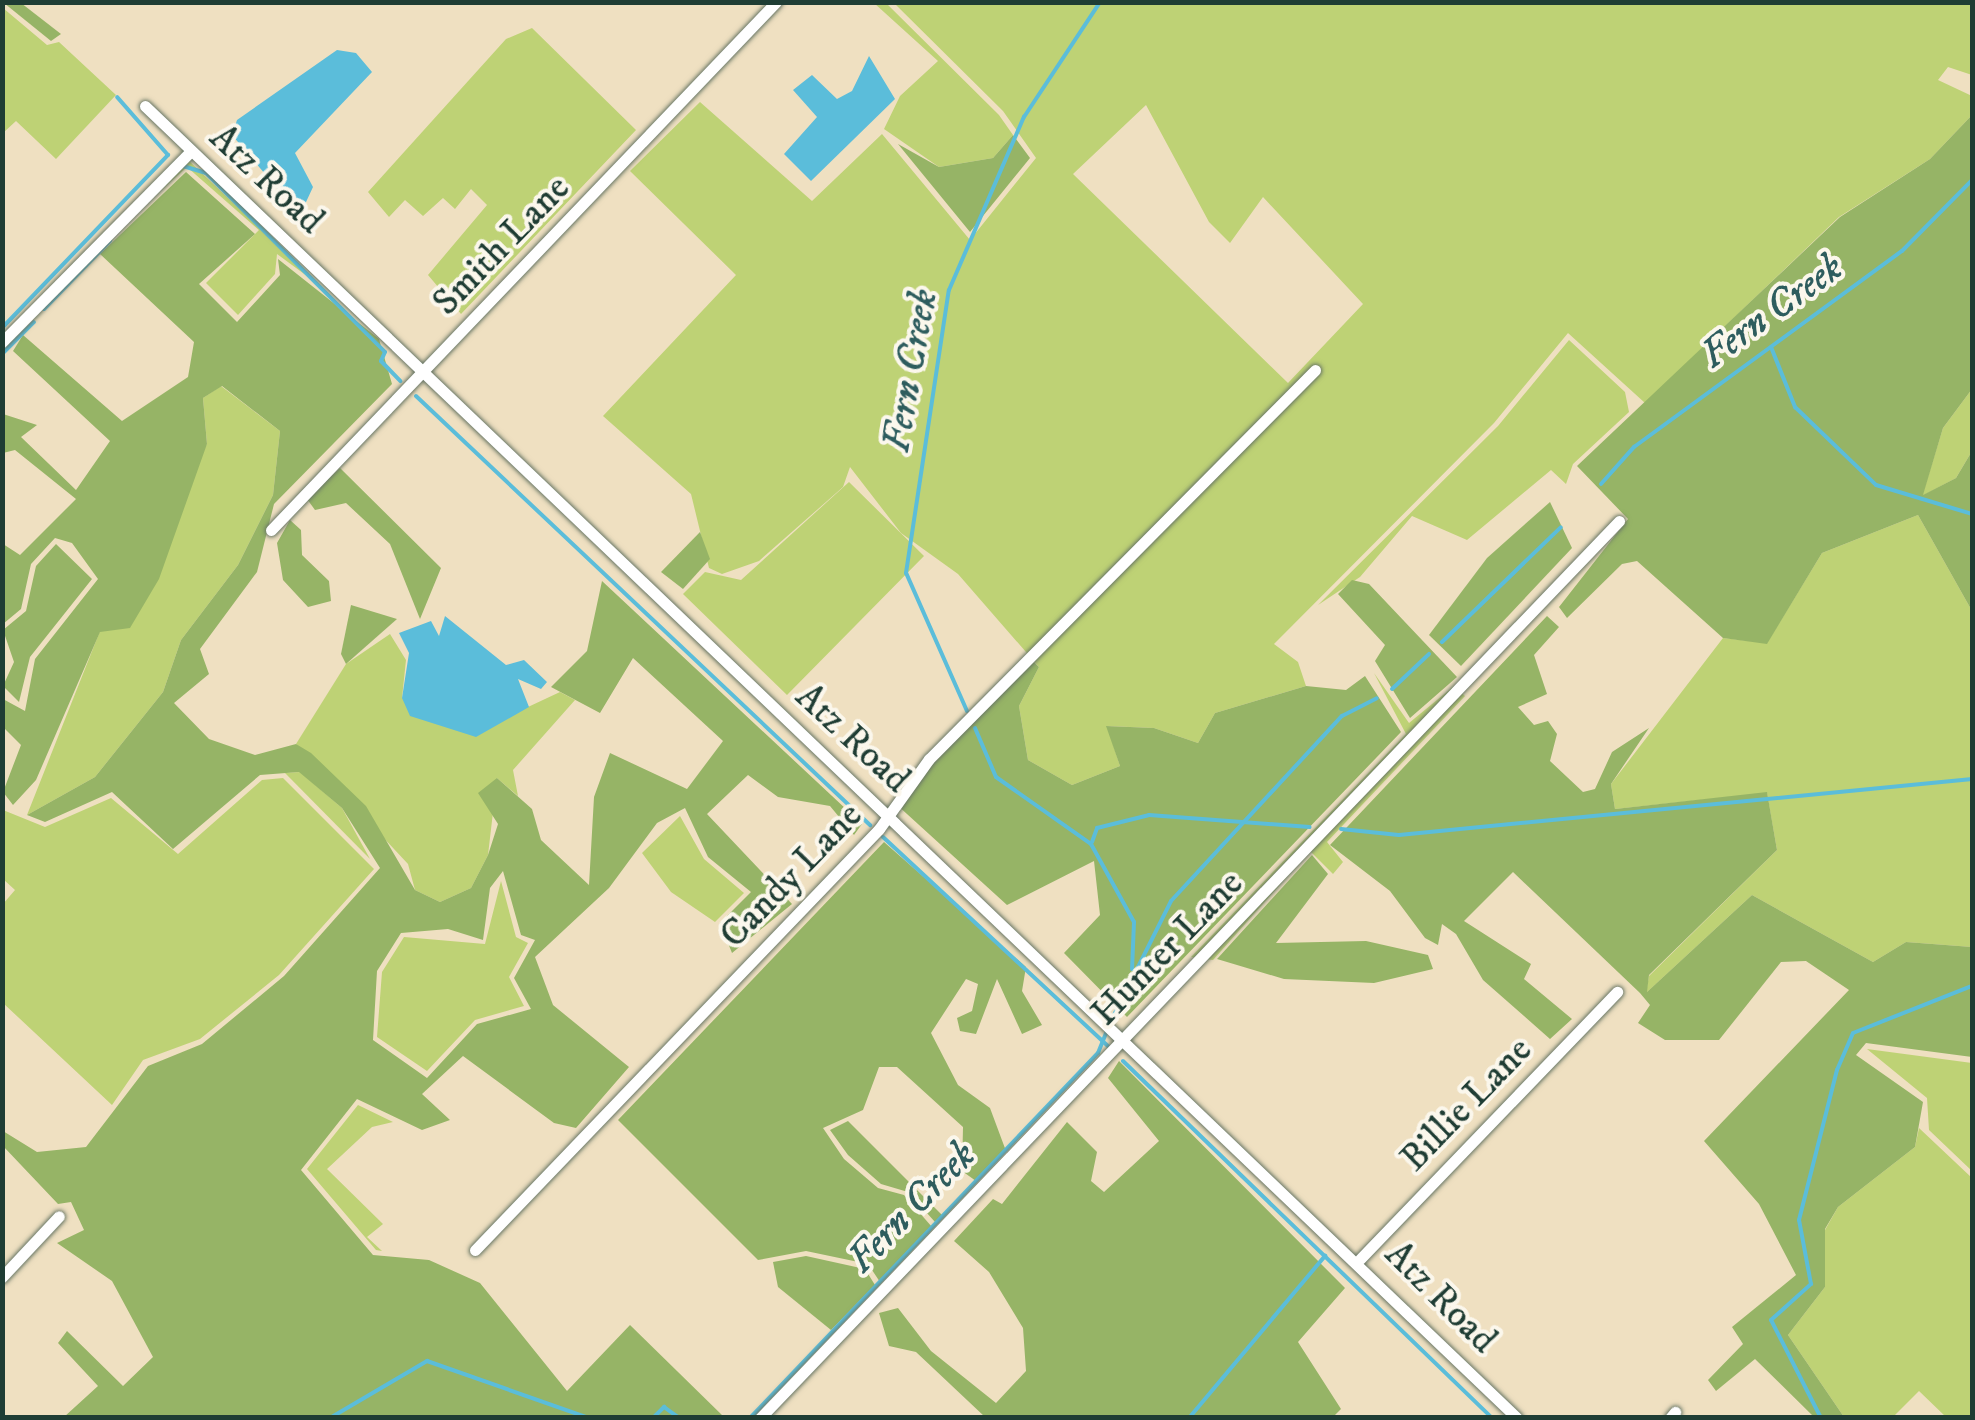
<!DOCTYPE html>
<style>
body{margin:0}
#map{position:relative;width:1975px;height:1420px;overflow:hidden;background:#efe0c1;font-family:"IM FELL DW Pica",serif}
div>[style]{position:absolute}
.green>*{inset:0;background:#bed275}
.forest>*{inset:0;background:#96b466}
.water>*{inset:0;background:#5bbdda}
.stream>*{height:4px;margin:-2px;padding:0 2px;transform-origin:2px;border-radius:2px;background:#5bbdda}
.roads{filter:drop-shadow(0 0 2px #687665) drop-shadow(0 0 2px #687665)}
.street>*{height:11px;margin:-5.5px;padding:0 5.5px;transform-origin:5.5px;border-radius:5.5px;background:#fff}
span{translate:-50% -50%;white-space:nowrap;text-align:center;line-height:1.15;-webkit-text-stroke:8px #fbf7ec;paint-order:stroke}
.street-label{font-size:38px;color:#1f3d34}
.water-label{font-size:40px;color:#2e5d5e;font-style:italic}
.frame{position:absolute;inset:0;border:5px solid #1f3d34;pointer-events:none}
</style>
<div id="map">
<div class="green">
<i style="clip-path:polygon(874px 3px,886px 3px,999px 115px,1013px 135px,993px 158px,939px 167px,884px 129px,900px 96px,938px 61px)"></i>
<i style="clip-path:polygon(evenodd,894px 3px,1972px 3px,1972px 75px,1948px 67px,1938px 80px,1972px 96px,1972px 115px,1930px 159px,1839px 217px,1645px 403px,1568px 333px,1494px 423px,1274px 644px,1298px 662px,1306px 686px,1215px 713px,1198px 743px,1154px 728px,1107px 726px,1120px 766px,1072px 785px,1028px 760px,1019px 706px,1039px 667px,958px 574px,901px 533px,850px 467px,843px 487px,759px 561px,722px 574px,709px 568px,691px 494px,603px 416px,736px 275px,630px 171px,700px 102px,812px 201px,882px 134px,970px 240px,1036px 158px,1003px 111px,894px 3px,1146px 105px,1209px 222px,1230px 243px,1263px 197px,1363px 304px,1288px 383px,1073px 174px,1146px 105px)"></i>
<i style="clip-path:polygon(3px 8px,47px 45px,59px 42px,116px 95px,56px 159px,16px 121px,3px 133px)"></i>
<i style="clip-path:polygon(532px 28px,636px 130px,461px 314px,428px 275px,487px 205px,471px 189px,455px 209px,443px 198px,423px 216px,405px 200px,389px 217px,368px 192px,506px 39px)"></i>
<i style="clip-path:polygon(187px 159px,322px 287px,277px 254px,275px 274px,238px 315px,206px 283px,259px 230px,187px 167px,144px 206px)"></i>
<i style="clip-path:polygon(1569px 340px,1625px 392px,1629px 412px,1573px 464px,1566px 484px,1551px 470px,1467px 540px,1412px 516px,1360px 577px,1318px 605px,1498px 426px)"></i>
<i style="clip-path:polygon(221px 386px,280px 431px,273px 495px,238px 565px,181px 640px,163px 692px,95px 777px,27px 815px,100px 631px,207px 444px,203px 398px)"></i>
<i style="clip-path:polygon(1972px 389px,1972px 451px,1956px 478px,1922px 496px,1943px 428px)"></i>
<i style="clip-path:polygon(849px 482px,924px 556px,787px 695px,683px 594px,705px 572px,741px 580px)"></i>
<i style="clip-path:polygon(1918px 515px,1972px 611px,1972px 947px,1906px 942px,1873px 962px,1752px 895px,1646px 993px,1649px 976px,1777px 850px,1767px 793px,1615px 809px,1611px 784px,1723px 638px,1767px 643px,1822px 553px)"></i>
<i style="clip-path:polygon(390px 634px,406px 660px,402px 698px,513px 714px,560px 692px,575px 700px,513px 770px,518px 796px,497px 778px,488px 855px,471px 888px,440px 902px,415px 890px,408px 864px,296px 744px,346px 664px)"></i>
<i style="clip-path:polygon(1374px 673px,1409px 723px,1454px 686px,1465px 696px,1327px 842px,1343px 862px,1333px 874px,1310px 851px,1213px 960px,1191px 957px,1406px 734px)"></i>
<i style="clip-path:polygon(300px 772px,342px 808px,370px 859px,285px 773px)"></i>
<i style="clip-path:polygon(283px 778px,374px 869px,279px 975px,200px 1039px,143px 1060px,112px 1105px,3px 1003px,3px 904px,15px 890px,3px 879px,3px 810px,45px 827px,111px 798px,178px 854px,262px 780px)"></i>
<i style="clip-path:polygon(680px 816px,704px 859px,744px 893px,715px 922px,671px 892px,642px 853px)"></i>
<i style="clip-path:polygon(501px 881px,516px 937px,528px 943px,509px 977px,524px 1006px,475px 1020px,427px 1071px,377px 1037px,382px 972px,404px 937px,485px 944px)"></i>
<i style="clip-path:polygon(1867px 1049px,1972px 1063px,1972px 1171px,1929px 1130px,1927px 1098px)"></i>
<i style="clip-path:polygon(358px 1105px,393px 1122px,372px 1127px,327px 1169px,383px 1224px,367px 1237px,382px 1251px,376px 1250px,307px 1169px)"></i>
<i style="clip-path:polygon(1919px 1128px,1972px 1178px,1972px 1417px,1946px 1417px,1919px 1391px,1893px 1417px,1844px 1417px,1788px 1335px,1825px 1287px,1825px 1230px,1838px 1207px,1915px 1147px)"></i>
</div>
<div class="forest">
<i style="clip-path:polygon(4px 3px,21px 3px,61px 34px,51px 41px)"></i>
<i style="clip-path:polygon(1972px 115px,1972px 389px,1943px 428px,1923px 495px,1956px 478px,1972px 451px,1972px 611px,1918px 515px,1822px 553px,1767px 644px,1723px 638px,1637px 561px,1622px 564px,1567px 618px,1559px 607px,1628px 519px,1577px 466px,1840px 217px,1930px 159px)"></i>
<i style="clip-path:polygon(1013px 135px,1030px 158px,970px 232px,898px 144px,939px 167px,993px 158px)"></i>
<i style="clip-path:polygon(evenodd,186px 172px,255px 234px,199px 284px,237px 322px,280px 275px,278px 259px,379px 339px,392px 384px,274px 504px,257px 572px,200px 649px,209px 674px,174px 703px,209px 739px,255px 755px,296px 744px,311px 753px,366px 806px,415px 890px,440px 902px,471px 888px,488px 855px,498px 824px,478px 793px,497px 778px,532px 809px,541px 840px,589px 885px,594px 797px,610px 753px,687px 789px,723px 741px,633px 658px,600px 713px,551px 687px,587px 651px,602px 581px,862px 824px,854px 835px,830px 806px,778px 797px,748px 775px,707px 814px,792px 904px,732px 953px,720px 923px,751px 892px,708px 857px,685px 808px,657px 823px,609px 888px,535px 957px,553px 1005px,629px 1067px,576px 1128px,554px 1123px,463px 1056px,422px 1094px,450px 1120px,422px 1130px,357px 1099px,301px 1170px,373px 1255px,429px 1260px,480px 1283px,567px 1391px,630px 1325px,724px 1417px,64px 1417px,98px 1386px,58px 1343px,67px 1331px,123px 1386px,153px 1357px,112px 1281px,57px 1243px,84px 1230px,71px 1202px,58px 1204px,3px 1146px,3px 1131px,37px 1152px,86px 1147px,148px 1066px,202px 1044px,284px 976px,380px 868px,342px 808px,299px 772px,260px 775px,173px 849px,112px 792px,45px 822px,27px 815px,95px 777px,163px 692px,181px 640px,238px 565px,273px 495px,280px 431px,222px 386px,203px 398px,207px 444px,159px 579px,130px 628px,100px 632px,36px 780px,13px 805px,3px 792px,21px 745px,3px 727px,3px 699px,25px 711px,35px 659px,98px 579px,72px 543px,55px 538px,31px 564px,21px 609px,3px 624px,3px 544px,20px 555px,76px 499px,15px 450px,3px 453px,3px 414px,37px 425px,21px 437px,76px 490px,110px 441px,13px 351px,23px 335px,122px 421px,188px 377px,194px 342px,100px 254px,186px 172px,503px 871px,521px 935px,535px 940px,514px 978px,531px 1009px,477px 1024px,427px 1078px,373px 1040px,377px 971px,401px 933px,448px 929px,483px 940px,490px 888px,503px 871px)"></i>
<i style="clip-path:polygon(340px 468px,441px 568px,420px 619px,390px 544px,346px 503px,315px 510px,307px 499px)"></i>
<i style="clip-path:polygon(1550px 502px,1572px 548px,1461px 666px,1429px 635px,1487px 558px)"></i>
<i style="clip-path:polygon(290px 520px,301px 530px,302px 555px,329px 581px,331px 601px,308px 607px,283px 580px,277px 543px)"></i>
<i style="clip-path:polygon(700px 532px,710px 559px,683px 589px,661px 572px)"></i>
<i style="clip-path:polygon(56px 544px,92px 579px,30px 657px,19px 702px,3px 686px,14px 662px,3px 630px,26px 611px,36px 566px)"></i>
<i style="clip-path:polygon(1352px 580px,1369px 584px,1457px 677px,1410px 718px,1375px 661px,1385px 645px,1338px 594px)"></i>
<i style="clip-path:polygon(351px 605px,397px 619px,346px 664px,341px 654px)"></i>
<i style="clip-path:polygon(1547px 616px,1559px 627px,1534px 655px,1547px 694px,1518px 707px,1534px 725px,1548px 721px,1557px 734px,1550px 761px,1583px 792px,1595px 789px,1612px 752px,1649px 728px,1611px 784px,1615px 809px,1767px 792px,1777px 850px,1649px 975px,1647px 992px,1752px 895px,1873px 962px,1906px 942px,1972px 947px,1972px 1057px,1866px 1043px,1856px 1055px,1923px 1102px,1915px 1147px,1838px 1207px,1825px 1229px,1825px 1287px,1788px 1335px,1844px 1417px,1814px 1417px,1755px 1359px,1716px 1391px,1708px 1380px,1743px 1344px,1732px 1327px,1796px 1275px,1759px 1204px,1704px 1141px,1849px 990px,1806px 961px,1781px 962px,1719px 1040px,1665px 1040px,1638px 1023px,1650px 1005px,1640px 993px,1513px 872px,1464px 921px,1531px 964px,1524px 979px,1572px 1019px,1550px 1039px,1483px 980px,1456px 934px,1442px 924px,1438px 945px,1425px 938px,1390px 891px,1330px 845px)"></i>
<i style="clip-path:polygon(1031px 659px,1039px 667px,1019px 706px,1028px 760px,1072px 785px,1120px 766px,1106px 726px,1154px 728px,1198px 743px,1215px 713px,1306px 686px,1346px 690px,1365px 676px,1401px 732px,1127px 1017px,1064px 953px,1100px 915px,1094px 861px,1007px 905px,896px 804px)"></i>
<i style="clip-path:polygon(884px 842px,1026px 967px,1022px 991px,1042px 1025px,1022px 1034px,997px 979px,976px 1034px,960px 1031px,957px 1018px,972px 1011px,978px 984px,966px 979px,931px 1033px,958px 1085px,990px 1108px,1006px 1151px,976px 1181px,962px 1171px,963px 1127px,897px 1067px,879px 1067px,863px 1110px,823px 1128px,844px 1159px,878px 1188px,904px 1195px,932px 1227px,880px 1282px,868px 1264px,806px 1251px,758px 1260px,618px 1120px)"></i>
<i style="clip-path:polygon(1312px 855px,1328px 874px,1276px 943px,1366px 941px,1428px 955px,1433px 969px,1374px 983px,1284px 979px,1217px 959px)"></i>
<i style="clip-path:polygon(1119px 1061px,1345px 1288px,1298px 1342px,1341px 1409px,1333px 1417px,985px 1417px,916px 1352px,889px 1346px,879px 1313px,898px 1308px,931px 1351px,996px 1403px,1026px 1371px,1023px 1328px,989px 1272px,954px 1241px,993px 1199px,1002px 1204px,1067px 1122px,1097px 1152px,1091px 1181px,1104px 1192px,1159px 1141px,1108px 1078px)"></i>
<i style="clip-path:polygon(848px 1121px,942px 1215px,935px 1222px,908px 1192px,881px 1184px,848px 1155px,830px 1130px)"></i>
<i style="clip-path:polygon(806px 1256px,865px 1269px,875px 1285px,831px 1330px,778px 1287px,773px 1262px)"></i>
</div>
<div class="water">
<i style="clip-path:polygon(337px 50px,356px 53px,372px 72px,295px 153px,313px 187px,300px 215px,232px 135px,237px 120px)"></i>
<i style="clip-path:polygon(869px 56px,895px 99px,811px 181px,784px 154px,817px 117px,793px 90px,812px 75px,837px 99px,852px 91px)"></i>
<i style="clip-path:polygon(445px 616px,506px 665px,524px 660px,547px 682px,541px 689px,518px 679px,529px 707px,476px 737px,410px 716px,402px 698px,409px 653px,399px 633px,431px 621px,439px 636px)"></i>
</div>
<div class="stream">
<i style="left:183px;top:166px;width:24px;rotate:17deg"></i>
<i style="left:206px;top:173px;width:253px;rotate:45deg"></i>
<i style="left:385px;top:352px;width:10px;rotate:114deg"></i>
<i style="left:381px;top:361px;width:28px;rotate:46deg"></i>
<i style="left:44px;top:309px;width:95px;rotate:-45.9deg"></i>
<i style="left:2px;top:328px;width:240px;rotate:-46.2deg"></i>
<i style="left:168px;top:155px;width:77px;rotate:-131.3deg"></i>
<i style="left:1771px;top:347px;width:65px;rotate:68.2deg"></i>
<i style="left:1795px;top:407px;width:112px;rotate:43.9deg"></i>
<i style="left:1876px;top:485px;width:100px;rotate:16.8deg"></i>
<i style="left:2px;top:354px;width:45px;rotate:-45deg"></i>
<i style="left:416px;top:396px;width:625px;rotate:43.38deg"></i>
<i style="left:1601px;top:484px;width:50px;rotate:-48.3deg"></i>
<i style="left:1634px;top:447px;width:332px;rotate:-36.2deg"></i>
<i style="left:1902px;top:251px;width:100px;rotate:-45.4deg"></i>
<i style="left:1442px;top:642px;width:165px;rotate:-44deg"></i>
<i style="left:1392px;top:689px;width:51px;rotate:-43.4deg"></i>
<i style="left:967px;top:711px;width:151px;rotate:-113.8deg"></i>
<i style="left:906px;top:573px;width:286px;rotate:-81.4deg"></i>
<i style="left:949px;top:290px;width:189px;rotate:-66.6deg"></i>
<i style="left:1024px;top:117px;width:138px;rotate:-56.5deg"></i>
<i style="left:975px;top:728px;width:53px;rotate:66.8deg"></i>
<i style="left:996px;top:777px;width:116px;rotate:35.2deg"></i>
<i style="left:1091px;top:844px;width:89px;rotate:61.1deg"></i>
<i style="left:1134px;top:922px;width:47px;rotate:92.4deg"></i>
<i style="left:1341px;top:829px;width:58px;rotate:5.9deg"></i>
<i style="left:1399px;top:835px;width:576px;rotate:-5.58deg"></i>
<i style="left:883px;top:837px;width:307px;rotate:42.9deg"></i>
<i style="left:1092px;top:842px;width:15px;rotate:-70deg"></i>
<i style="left:1097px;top:828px;width:54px;rotate:-14deg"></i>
<i style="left:1149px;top:815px;width:161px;rotate:4.3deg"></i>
<i style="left:1114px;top:1015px;width:127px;rotate:-63.4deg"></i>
<i style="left:1171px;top:901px;width:252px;rotate:-47.3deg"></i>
<i style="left:1342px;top:716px;width:39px;rotate:-27deg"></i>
<i style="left:1123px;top:1061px;width:513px;rotate:44.05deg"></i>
<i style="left:330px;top:1418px;width:113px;rotate:-30.4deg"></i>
<i style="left:427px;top:1361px;width:172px;rotate:19.4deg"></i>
<i style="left:653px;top:1418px;width:16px;rotate:-45deg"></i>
<i style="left:664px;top:1407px;width:19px;rotate:36deg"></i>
<i style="left:750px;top:1418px;width:504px;rotate:-46.37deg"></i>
<i style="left:1098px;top:1053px;width:24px;rotate:-68deg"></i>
<i style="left:1189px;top:1418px;width:212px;rotate:-50deg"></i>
<i style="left:1821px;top:1418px;width:110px;rotate:-117deg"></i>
<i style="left:1771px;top:1320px;width:54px;rotate:-42deg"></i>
<i style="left:1811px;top:1284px;width:65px;rotate:-100.6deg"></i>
<i style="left:1799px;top:1220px;width:155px;rotate:-75.8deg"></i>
<i style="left:1837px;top:1070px;width:40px;rotate:-66.6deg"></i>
<i style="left:1853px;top:1033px;width:128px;rotate:-21.6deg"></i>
</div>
<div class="roads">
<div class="street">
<i style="left:145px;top:106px;width:1898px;rotate:43.72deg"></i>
<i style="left:2px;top:342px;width:269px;rotate:-45.3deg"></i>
<i style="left:271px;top:530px;width:731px;rotate:-46.28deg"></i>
<i style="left:475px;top:1250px;width:583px;rotate:-46.18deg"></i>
<i style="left:879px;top:829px;width:86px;rotate:-54.5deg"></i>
<i style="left:929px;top:759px;width:548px;rotate:-45.22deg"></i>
<i style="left:1360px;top:1259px;width:371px;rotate:-46.1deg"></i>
<i style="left:2px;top:1277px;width:83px;rotate:-46.9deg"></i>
<i style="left:760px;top:1418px;width:1242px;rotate:-46.24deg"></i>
<i style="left:1670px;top:1418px;width:8px;rotate:-50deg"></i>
</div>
</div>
<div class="street-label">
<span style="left:266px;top:180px;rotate:43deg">Atz Road</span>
<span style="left:502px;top:246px;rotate:-46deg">Smith Lane</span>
<span style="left:852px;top:739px;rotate:43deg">Atz Road</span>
<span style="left:792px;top:876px;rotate:-46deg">Candy Lane</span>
<span style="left:1168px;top:949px;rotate:-46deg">Hunter Lane</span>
<span style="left:1467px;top:1105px;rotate:-46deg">Billie Lane</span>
<span style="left:1440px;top:1298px;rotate:45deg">Atz Road</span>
</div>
<div class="water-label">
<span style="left:1772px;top:312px;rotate:-36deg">Fern Creek</span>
<span style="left:911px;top:371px;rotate:-80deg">Fern Creek</span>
<span style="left:912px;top:1208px;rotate:-46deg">Fern Creek</span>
</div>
<div class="frame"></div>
</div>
